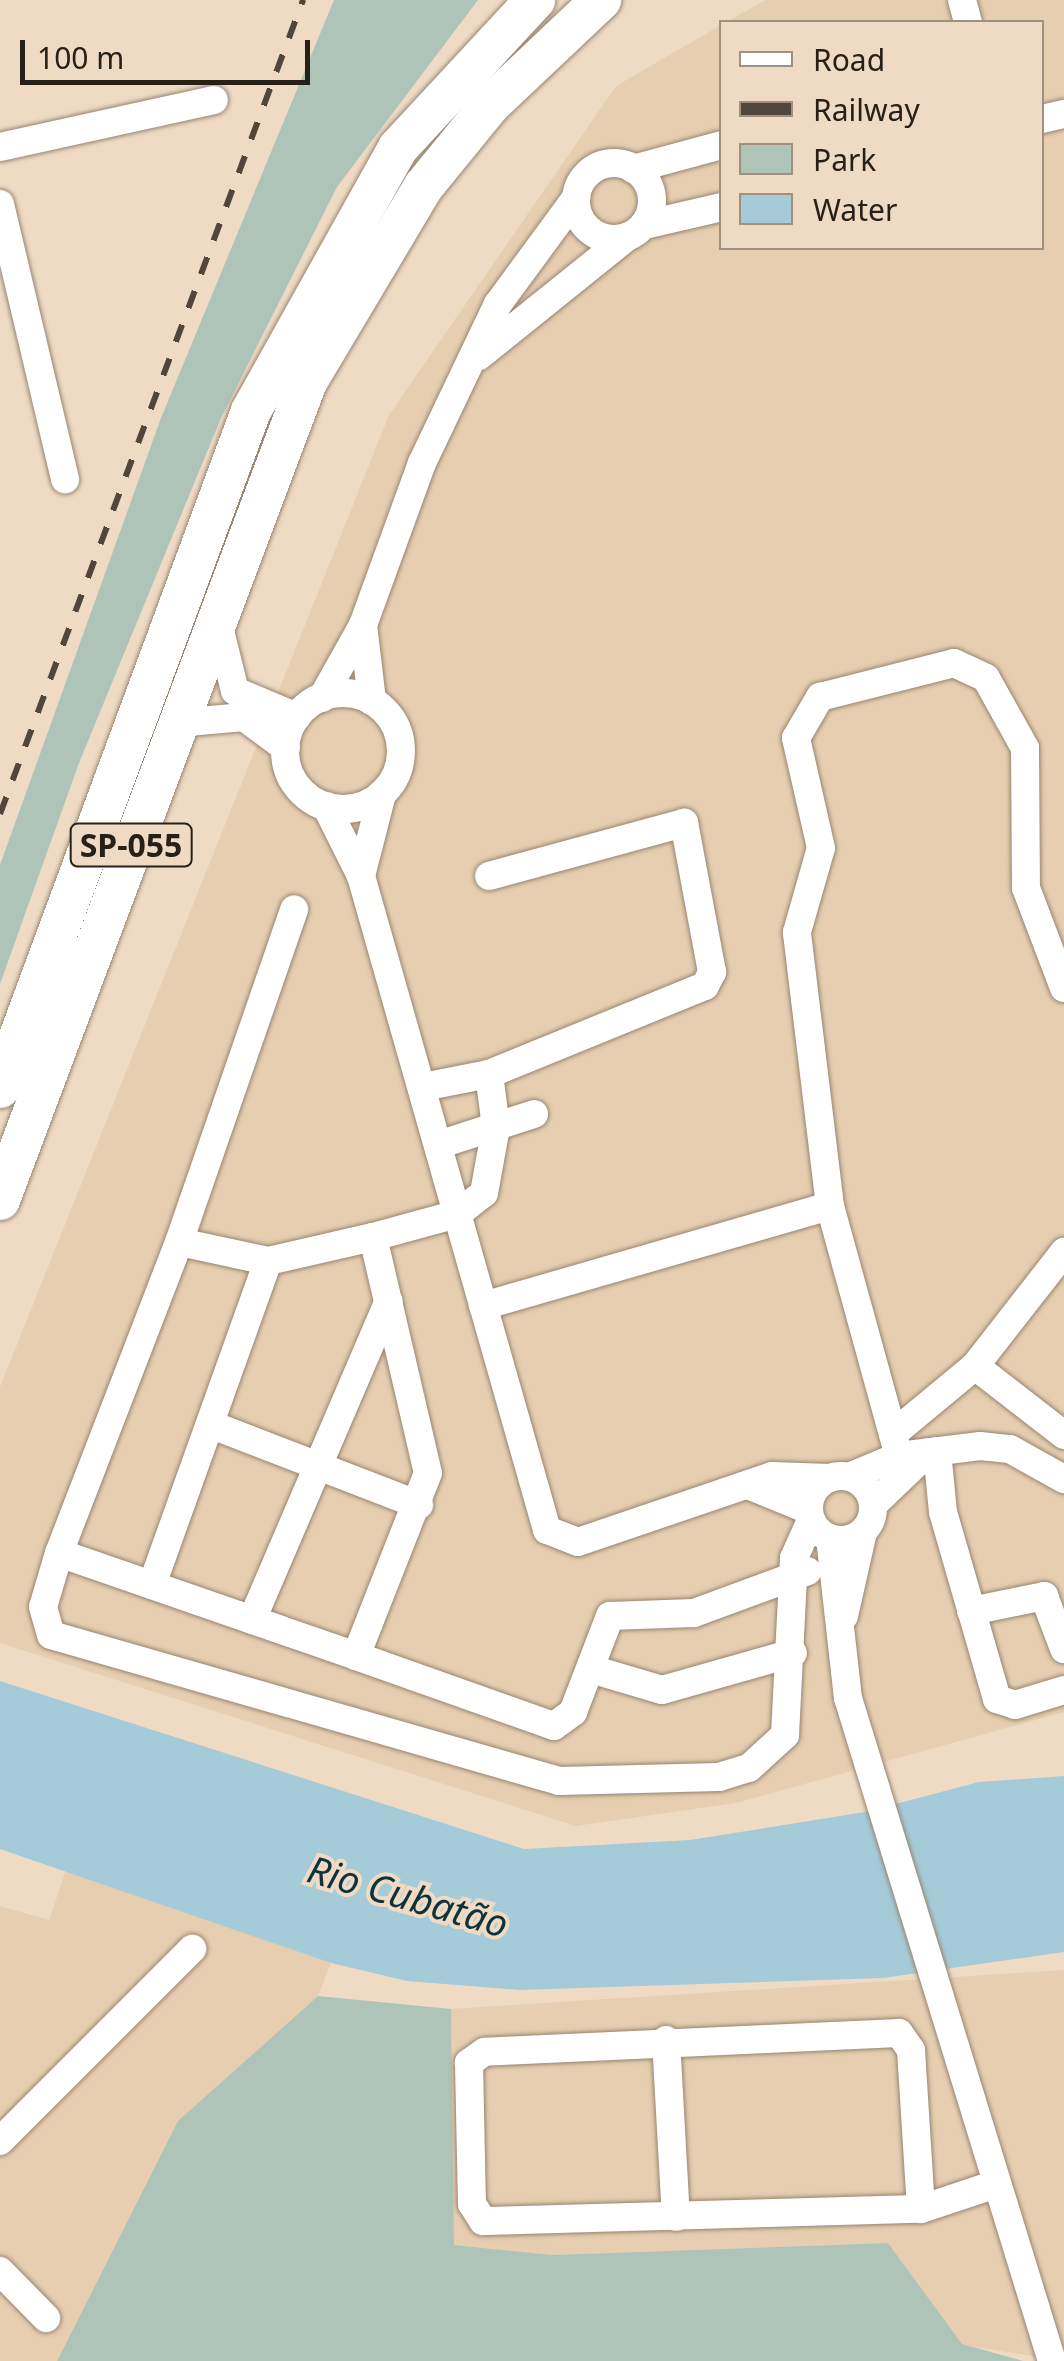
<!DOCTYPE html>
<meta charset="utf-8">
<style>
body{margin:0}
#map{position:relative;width:1064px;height:2361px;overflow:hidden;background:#efdbc4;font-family:"Noto Sans",sans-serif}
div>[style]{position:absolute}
.built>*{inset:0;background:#e7ceb1}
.green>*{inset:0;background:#afc4b9}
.water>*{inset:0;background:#a5cbd9}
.roads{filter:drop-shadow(0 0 2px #988570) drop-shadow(0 0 2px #988570)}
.minor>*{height:28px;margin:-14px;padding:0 14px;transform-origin:14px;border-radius:14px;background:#fff}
.minor>.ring{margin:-14px;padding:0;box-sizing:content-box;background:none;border:28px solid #fff;border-radius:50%}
.highway>*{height:40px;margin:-20px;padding:0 20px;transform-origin:20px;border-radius:20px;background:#fff}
.rail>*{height:6px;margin-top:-3px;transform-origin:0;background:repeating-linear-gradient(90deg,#50463a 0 18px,transparent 0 36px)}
span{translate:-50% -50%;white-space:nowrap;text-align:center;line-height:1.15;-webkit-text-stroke:8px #efdbc4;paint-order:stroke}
.shield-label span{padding:2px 8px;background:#efdbc4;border:2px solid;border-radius:8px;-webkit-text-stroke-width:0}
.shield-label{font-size:32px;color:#272017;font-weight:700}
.water-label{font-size:38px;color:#0f333e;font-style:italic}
.legend{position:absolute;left:719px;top:20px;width:325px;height:230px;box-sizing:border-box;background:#efdbc4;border:2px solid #9f907f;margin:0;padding:12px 18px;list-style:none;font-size:30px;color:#272017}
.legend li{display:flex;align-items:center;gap:20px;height:50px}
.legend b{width:50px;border:2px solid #9f907f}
.scale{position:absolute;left:20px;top:40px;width:290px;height:45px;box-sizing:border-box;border:5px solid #272017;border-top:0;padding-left:12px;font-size:30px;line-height:35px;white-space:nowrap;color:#272017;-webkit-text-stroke:8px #efdbc4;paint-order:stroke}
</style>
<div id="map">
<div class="built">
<i style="clip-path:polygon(766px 0,1064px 0,1064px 1712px,736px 1803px,576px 1826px,0 1643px,0 1387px,389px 415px,616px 86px,721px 25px,722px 248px,1042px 248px,1042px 22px,726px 22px)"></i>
<i style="clip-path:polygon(66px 1870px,331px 1963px,318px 1996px,178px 2121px,57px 2361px,0 2361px,0 1906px,49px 1920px)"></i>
<i style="clip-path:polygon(1064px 1970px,1064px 2361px,962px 2345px,888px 2243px,552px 2255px,453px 2245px,451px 2009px)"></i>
</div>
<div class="green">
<i style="clip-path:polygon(334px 0,478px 0,337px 187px,221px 418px,79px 763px,0 984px,0 865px,161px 418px)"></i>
<i style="clip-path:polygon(318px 1996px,451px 2009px,454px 2245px,552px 2255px,888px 2243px,962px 2344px,1023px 2361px,57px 2361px,178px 2121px)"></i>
</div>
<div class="water">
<i style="clip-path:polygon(0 1681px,524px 1849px,690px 1840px,865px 1812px,979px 1782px,1064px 1776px,1064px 1952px,883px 1978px,519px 1990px,407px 1981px,331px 1963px,0 1849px)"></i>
</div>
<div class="roads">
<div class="minor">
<i style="left:962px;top:0;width:23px;rotate:75deg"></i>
<i style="left:1042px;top:119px;width:23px;rotate:-13deg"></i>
<i style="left:0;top:147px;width:219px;rotate:-12.4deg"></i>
<i class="ring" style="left:576px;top:163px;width:48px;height:48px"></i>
<i style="left:633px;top:169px;width:92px;rotate:-15.1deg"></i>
<i style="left:0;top:204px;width:283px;rotate:76.7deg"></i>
<i style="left:644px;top:225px;width:80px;rotate:-13deg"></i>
<i style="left:479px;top:356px;width:190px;rotate:-38.8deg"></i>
<i style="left:218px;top:623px;width:70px;rotate:76deg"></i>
<i style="left:235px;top:691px;width:67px;rotate:22.8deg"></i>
<i style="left:363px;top:625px;width:77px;rotate:83.2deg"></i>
<i class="ring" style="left:285px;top:693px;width:88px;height:88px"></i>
<i style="left:322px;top:698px;width:84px;rotate:-60.7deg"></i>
<i style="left:363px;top:625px;width:172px;rotate:-70deg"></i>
<i style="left:422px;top:463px;width:176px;rotate:-64.5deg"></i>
<i style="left:498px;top:304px;width:132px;rotate:-53.7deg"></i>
<i style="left:177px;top:723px;width:67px;rotate:-5.1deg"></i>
<i style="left:244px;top:717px;width:52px;rotate:36.4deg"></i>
<i style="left:326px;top:806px;width:78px;rotate:63.4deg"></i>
<i style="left:361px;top:876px;width:680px;rotate:74.12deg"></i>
<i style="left:547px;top:1530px;width:33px;rotate:21deg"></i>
<i style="left:578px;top:1542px;width:205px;rotate:-18.8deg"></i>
<i style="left:772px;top:1476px;width:58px;rotate:2deg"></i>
<i style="left:361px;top:876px;width:85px;rotate:-75.6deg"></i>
<i style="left:489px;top:1074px;width:53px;rotate:82.5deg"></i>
<i style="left:496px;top:1127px;width:67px;rotate:100.3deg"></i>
<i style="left:484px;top:1193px;width:34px;rotate:142deg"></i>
<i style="left:457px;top:1214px;width:87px;rotate:164.7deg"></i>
<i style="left:373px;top:1237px;width:242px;rotate:76.9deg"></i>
<i style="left:428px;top:1473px;width:197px;rotate:111.5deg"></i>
<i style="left:356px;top:1656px;width:210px;rotate:19.5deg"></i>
<i style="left:554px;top:1726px;width:24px;rotate:-36deg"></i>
<i style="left:573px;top:1712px;width:103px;rotate:-68.9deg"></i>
<i style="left:610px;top:1616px;width:84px;rotate:-2deg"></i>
<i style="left:694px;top:1613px;width:121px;rotate:-20.2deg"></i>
<i style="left:423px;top:1087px;width:67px;rotate:-11.1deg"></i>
<i style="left:489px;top:1074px;width:233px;rotate:-22.2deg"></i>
<i style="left:705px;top:986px;width:16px;rotate:-63deg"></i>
<i style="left:712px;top:972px;width:152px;rotate:-100.6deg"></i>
<i style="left:684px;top:823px;width:202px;rotate:164.8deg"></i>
<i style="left:438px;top:1145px;width:101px;rotate:-17.9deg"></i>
<i style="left:830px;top:1206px;width:276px;rotate:-96.9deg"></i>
<i style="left:797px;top:932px;width:87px;rotate:-74.1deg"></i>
<i style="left:821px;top:848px;width:113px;rotate:-102.8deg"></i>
<i style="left:796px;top:738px;width:48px;rotate:-59.7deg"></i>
<i style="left:820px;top:697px;width:138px;rotate:-14.2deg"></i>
<i style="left:954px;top:663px;width:35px;rotate:25deg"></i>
<i style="left:986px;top:678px;width:80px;rotate:60.9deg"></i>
<i style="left:1025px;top:748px;width:140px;rotate:89.6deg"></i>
<i style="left:1026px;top:888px;width:107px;rotate:69.2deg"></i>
<i style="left:373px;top:1237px;width:108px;rotate:167.1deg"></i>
<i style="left:268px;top:1261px;width:91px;rotate:-167.9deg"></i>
<i style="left:179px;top:1242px;width:333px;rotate:111.1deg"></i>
<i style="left:59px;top:1553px;width:56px;rotate:106.5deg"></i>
<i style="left:43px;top:1607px;width:29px;rotate:74deg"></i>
<i style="left:51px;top:1635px;width:529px;rotate:16.03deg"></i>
<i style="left:559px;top:1781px;width:160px;rotate:-1.4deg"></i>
<i style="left:719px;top:1777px;width:31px;rotate:-17deg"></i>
<i style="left:749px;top:1768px;width:49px;rotate:-42.5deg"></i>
<i style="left:785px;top:1735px;width:177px;rotate:-87.1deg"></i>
<i style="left:794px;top:1558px;width:42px;rotate:-65.9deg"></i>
<i style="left:179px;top:1242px;width:352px;rotate:-70.9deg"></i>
<i style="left:483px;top:1306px;width:361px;rotate:-16.1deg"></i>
<i style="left:830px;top:1206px;width:259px;rotate:74.6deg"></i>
<i style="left:975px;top:1366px;width:113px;rotate:37.8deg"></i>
<i style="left:212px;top:1425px;width:222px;rotate:21.1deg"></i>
<i style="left:893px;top:1434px;width:107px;rotate:-39.7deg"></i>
<i style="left:975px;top:1366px;width:145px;rotate:-52deg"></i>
<i style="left:937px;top:1451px;width:61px;rotate:84.4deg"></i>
<i style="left:943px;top:1512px;width:195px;rotate:73.9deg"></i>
<i style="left:997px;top:1699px;width:19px;rotate:18deg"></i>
<i style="left:1015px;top:1705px;width:51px;rotate:-17deg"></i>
<i class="ring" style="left:809px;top:1476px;width:36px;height:36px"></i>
<i style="left:849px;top:1477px;width:54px;rotate:-22.8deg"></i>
<i style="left:899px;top:1456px;width:82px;rotate:-7deg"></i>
<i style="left:980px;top:1446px;width:30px;rotate:6deg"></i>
<i style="left:1010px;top:1449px;width:62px;rotate:29.1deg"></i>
<i style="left:748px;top:1485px;width:66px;rotate:22.3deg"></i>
<i style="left:873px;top:1505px;width:76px;rotate:-43.9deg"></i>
<i style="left:830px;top:1538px;width:161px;rotate:83.6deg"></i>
<i style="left:848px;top:1698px;width:694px;rotate:72.9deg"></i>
<i style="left:59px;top:1553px;width:314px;rotate:19.1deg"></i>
<i style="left:152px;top:1585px;width:344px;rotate:-70.3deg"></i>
<i style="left:971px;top:1611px;width:75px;rotate:-11.6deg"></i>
<i style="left:1044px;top:1596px;width:57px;rotate:69.3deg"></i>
<i style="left:844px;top:1616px;width:86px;rotate:-77.3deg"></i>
<i style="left:252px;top:1620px;width:347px;rotate:-66.8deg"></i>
<i style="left:591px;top:1669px;width:74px;rotate:16.5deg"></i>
<i style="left:662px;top:1690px;width:136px;rotate:-15.8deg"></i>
<i style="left:666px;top:2040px;width:177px;rotate:86.8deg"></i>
<i style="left:0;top:2141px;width:272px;rotate:-45deg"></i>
<i style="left:921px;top:2209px;width:159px;rotate:-93.6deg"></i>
<i style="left:911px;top:2050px;width:21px;rotate:-125deg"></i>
<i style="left:899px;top:2033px;width:415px;rotate:177.4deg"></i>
<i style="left:484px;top:2052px;width:19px;rotate:144deg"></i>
<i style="left:469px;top:2063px;width:141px;rotate:88.8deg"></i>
<i style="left:472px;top:2204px;width:20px;rotate:57deg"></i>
<i style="left:483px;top:2221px;width:438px;rotate:-1.6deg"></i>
<i style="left:921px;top:2209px;width:79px;rotate:-18.4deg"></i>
<i style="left:0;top:2271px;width:66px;rotate:45.6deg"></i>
</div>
<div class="highway">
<i style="left:0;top:1088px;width:722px;rotate:-69.66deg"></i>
<i style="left:251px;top:411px;width:301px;rotate:-60.8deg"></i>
<i style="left:398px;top:148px;width:202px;rotate:-47.2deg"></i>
<i style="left:0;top:1200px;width:874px;rotate:-69.43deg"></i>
<i style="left:307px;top:382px;width:228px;rotate:-59.2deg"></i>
<i style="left:424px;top:186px;width:104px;rotate:-50.8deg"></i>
<i style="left:490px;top:105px;width:153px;rotate:-43.4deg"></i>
</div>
</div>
<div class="rail">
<i style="left:0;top:814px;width:869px;rotate:-69.58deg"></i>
</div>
<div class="shield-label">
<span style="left:131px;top:845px">SP-055</span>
</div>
<div class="water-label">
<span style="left:408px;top:1896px;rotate:16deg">Rio Cubatão</span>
</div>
<ul class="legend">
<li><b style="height:12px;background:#fff"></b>Road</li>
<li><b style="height:12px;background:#50463a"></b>Railway</li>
<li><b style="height:28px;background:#afc4b9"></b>Park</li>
<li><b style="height:28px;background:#a5cbd9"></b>Water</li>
</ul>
<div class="scale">100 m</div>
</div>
